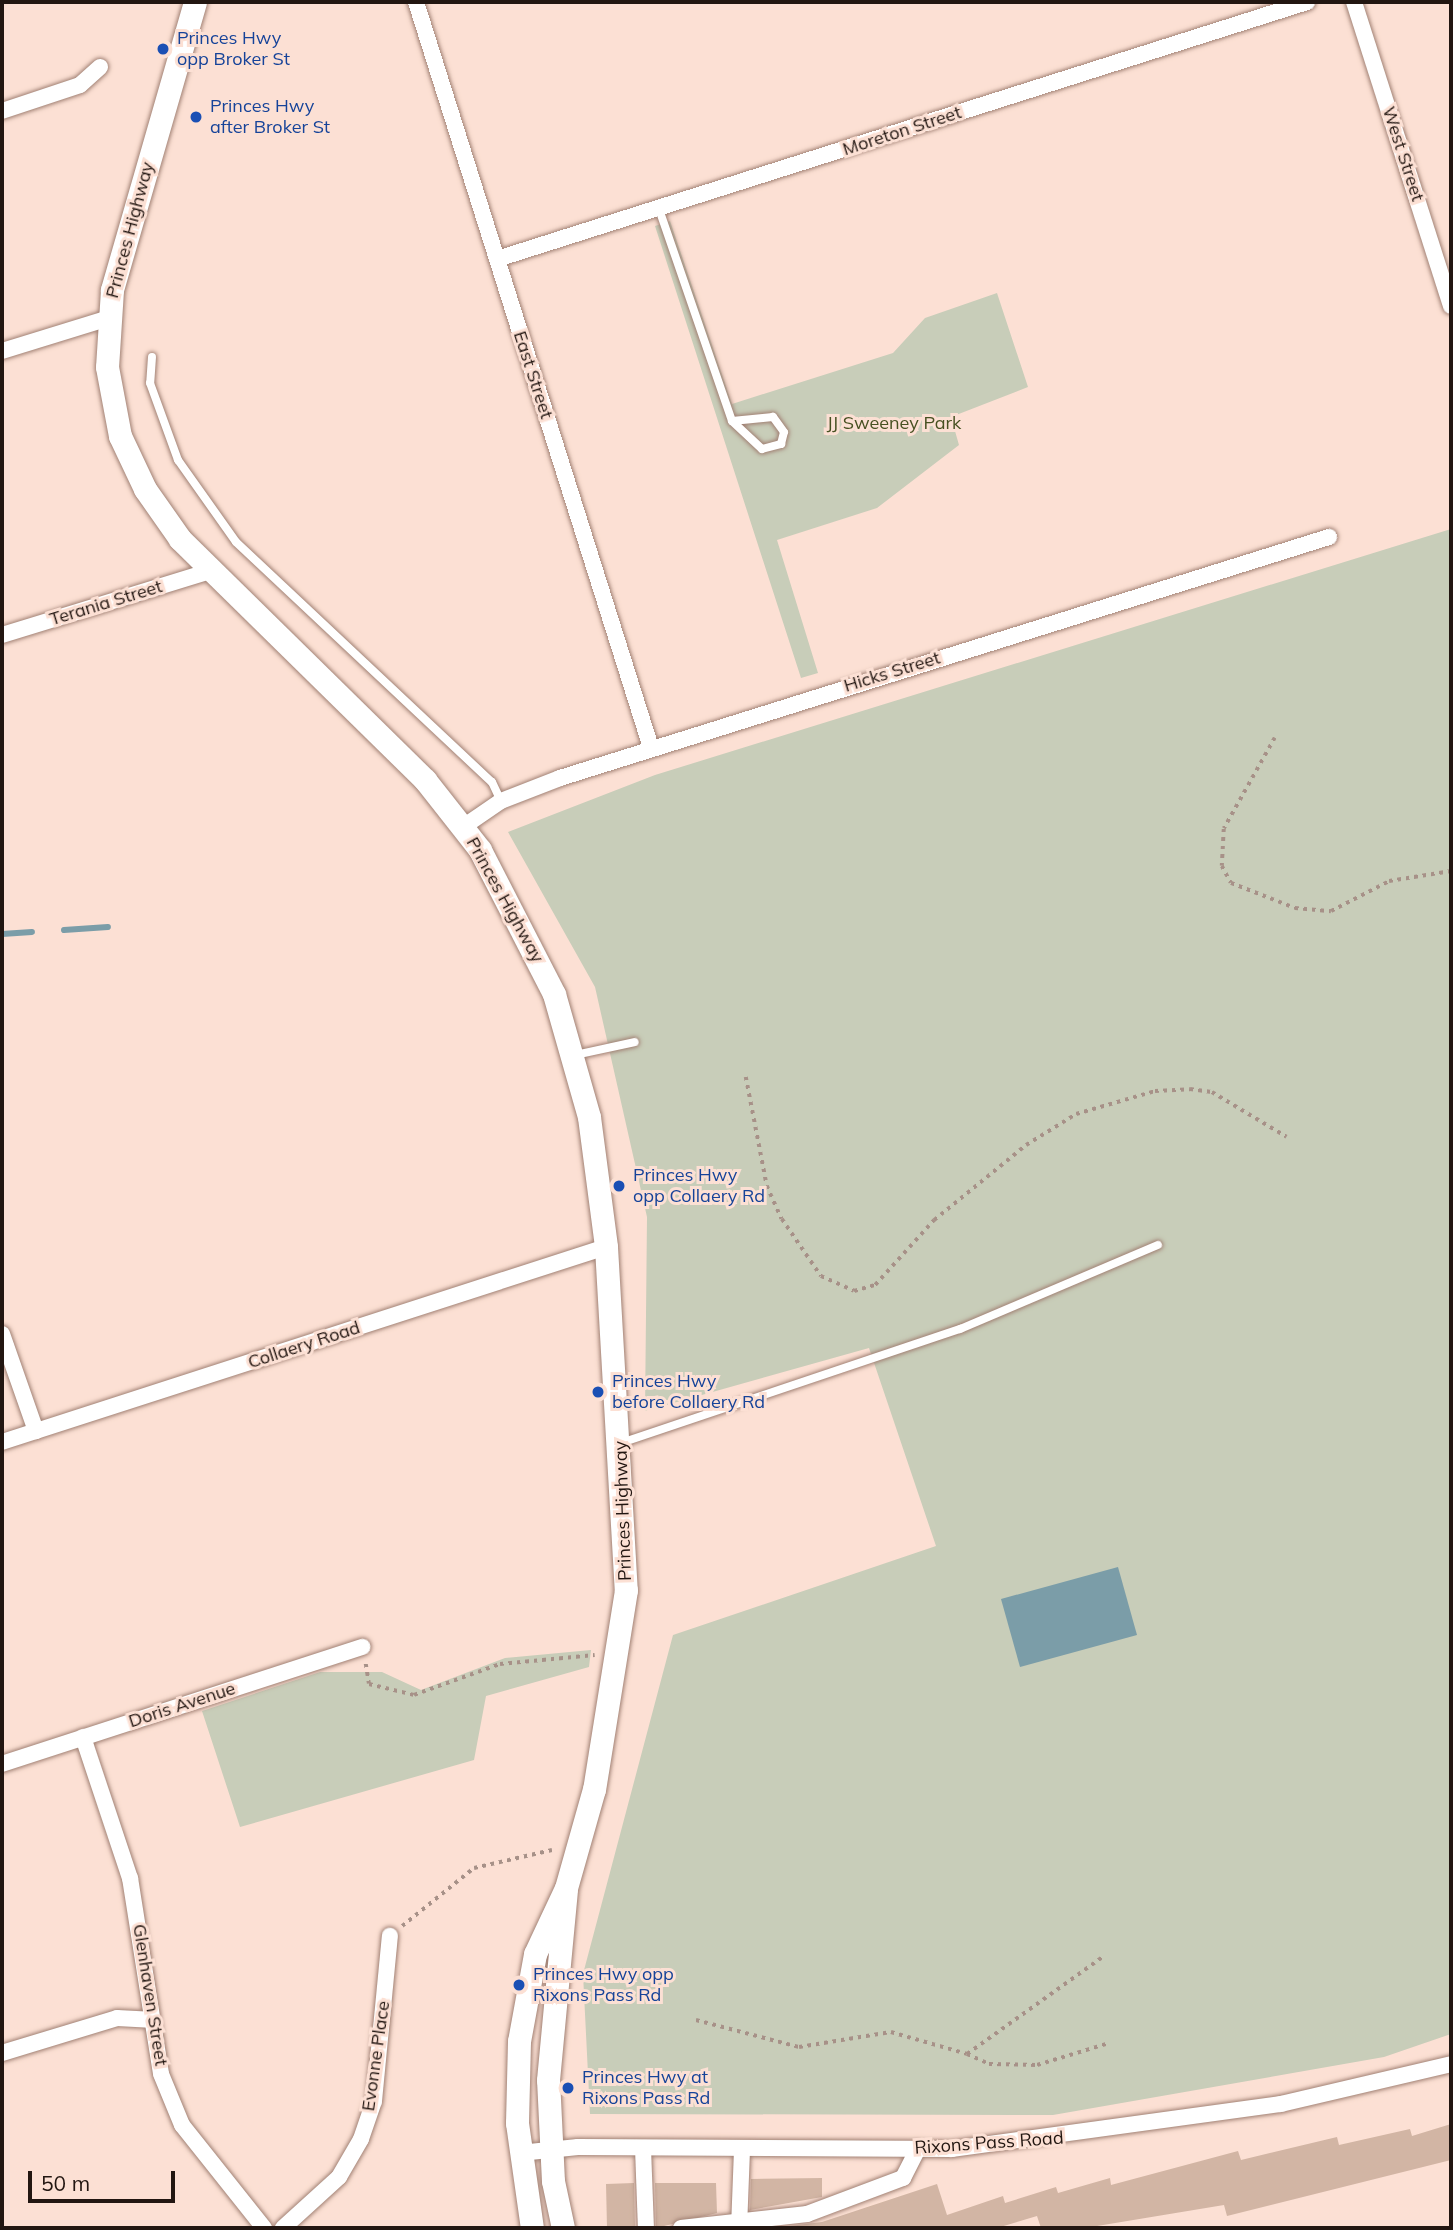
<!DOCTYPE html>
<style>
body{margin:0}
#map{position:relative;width:1453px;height:2230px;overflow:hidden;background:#fce0d4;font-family:Mulish,sans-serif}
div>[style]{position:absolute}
.green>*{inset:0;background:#c8cdb9}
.water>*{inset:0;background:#7b9da8}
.stream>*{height:6px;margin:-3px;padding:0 3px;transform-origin:3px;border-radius:3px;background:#7b9da8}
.building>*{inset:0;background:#d2b5a4}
.path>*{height:3.5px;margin-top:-1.75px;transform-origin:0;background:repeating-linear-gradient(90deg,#a79188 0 3.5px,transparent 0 8.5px)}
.roads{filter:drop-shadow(0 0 2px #a18174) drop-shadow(0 0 2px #a18174)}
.lane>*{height:8px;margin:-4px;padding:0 4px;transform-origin:4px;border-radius:4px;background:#fff}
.street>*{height:16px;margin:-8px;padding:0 8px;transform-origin:8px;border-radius:8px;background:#fff}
.secondary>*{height:23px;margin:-11.5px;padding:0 11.5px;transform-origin:11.5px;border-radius:11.5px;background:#fff}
.dots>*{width:19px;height:19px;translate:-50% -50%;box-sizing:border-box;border:4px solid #fce0d4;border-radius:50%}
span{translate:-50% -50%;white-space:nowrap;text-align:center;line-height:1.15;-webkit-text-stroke:6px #fce0d4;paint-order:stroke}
.transit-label{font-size:18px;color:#164399}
.left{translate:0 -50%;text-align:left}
.street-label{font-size:18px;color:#221611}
.park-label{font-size:18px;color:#475021}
.frame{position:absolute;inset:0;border:4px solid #221611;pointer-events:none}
.scale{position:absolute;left:28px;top:2171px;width:147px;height:32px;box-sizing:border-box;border:4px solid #221611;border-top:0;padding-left:9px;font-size:21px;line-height:24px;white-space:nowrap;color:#221611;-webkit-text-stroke:5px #fce0d4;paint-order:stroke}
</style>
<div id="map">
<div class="green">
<i style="clip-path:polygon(670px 221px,732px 404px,893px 353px,925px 318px,997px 293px,1028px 387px,951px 417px,959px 445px,877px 508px,777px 540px,818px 673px,801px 678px,655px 226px)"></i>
<i style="clip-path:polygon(1451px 529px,1451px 2034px,1384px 2057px,1053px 2115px,590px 2114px,583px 1974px,673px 1635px,936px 1546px,869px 1348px,645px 1411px,647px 1217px,595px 987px,508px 832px,655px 775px)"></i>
<i style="clip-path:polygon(591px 1650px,589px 1667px,486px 1696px,474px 1760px,240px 1827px,202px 1711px,320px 1672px,382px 1672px,421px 1690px,505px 1658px)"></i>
</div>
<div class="water">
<i style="clip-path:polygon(1118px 1567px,1137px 1635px,1020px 1667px,1001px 1599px)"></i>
</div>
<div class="stream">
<i style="left:64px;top:930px;width:44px;rotate:-3.9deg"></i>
<i style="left:2px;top:934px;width:30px;rotate:-4deg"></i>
</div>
<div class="building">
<i style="clip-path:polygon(1451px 2124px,1451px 2160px,1227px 2216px,1224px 2205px,1085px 2228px,1041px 2228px,1037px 2216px,997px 2228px,774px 2228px,822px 2222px,937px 2184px,947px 2215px,1003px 2196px,1005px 2203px,1056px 2187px,1058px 2193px,1110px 2178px,1111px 2185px,1238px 2151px,1241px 2160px,1337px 2137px,1339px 2145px,1410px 2129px,1412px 2136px)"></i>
<i style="clip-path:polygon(822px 2178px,822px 2197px,750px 2210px,751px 2179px)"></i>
<i style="clip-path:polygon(634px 2183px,635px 2228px,607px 2228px,606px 2184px)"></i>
<i style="clip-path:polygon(655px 2183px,716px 2183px,717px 2213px,656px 2228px)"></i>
</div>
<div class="path">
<i style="left:1275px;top:738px;width:104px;rotate:119.3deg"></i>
<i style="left:1224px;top:829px;width:37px;rotate:93deg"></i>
<i style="left:1222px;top:866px;width:19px;rotate:62deg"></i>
<i style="left:1231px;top:883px;width:69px;rotate:21.3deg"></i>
<i style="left:1295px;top:908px;width:36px;rotate:5deg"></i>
<i style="left:1331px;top:911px;width:65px;rotate:-27.3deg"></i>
<i style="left:1389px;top:881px;width:63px;rotate:-9.2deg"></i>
<i style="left:746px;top:1077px;width:111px;rotate:79.1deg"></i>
<i style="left:767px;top:1186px;width:36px;rotate:66deg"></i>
<i style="left:782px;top:1219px;width:69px;rotate:55.6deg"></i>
<i style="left:821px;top:1276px;width:36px;rotate:24deg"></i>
<i style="left:854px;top:1291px;width:22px;rotate:-16deg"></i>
<i style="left:875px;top:1285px;width:88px;rotate:-47.8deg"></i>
<i style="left:934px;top:1220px;width:119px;rotate:-39.2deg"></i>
<i style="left:1026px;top:1145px;width:59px;rotate:-31.8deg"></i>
<i style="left:1076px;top:1114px;width:82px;rotate:-16.2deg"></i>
<i style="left:1155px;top:1091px;width:35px;rotate:-3deg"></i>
<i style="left:1190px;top:1089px;width:22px;rotate:8deg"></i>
<i style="left:1212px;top:1092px;width:87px;rotate:31deg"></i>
<i style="left:366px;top:1664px;width:20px;rotate:81deg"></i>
<i style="left:369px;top:1684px;width:46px;rotate:13.7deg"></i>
<i style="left:414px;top:1695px;width:91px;rotate:-19.8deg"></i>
<i style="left:500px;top:1664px;width:95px;rotate:-5.4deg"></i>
<i style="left:402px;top:1926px;width:92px;rotate:-38.9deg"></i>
<i style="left:474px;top:1868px;width:80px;rotate:-13deg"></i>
<i style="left:696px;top:2020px;width:106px;rotate:14.7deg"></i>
<i style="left:799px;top:2047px;width:93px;rotate:-9.3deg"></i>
<i style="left:891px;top:2032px;width:79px;rotate:16.1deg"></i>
<i style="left:967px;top:2054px;width:168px;rotate:-35.6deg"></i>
<i style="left:967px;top:2054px;width:24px;rotate:24deg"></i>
<i style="left:989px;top:2064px;width:48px;rotate:1.2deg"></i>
<i style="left:1037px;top:2065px;width:75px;rotate:-17deg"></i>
</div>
<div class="roads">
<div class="lane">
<i style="left:659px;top:209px;width:224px;rotate:71deg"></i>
<i style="left:732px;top:421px;width:41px;rotate:43deg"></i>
<i style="left:762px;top:449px;width:20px;rotate:-15deg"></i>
<i style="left:781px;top:444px;width:12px;rotate:-76deg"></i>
<i style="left:784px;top:432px;width:19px;rotate:-126deg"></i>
<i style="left:773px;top:417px;width:41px;rotate:174.4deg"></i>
<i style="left:152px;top:357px;width:26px;rotate:94deg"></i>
<i style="left:150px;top:383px;width:82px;rotate:70deg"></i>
<i style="left:178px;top:460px;width:100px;rotate:54.7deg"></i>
<i style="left:236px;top:542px;width:351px;rotate:43.2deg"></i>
<i style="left:492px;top:782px;width:21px;rotate:65deg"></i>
<i style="left:575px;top:1055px;width:61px;rotate:-12.2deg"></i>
<i style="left:621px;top:1443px;width:358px;rotate:-18.6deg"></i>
<i style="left:960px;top:1329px;width:215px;rotate:-23deg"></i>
</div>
<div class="street">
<i style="left:416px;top:2px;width:782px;rotate:72.51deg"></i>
<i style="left:1354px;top:2px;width:319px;rotate:72.3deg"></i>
<i style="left:2px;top:111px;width:82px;rotate:-18.4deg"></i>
<i style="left:80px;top:85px;width:27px;rotate:-42deg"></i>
<i style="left:497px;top:259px;width:850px;rotate:-17.6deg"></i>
<i style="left:2px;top:351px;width:112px;rotate:-17.1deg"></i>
<i style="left:2px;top:635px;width:218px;rotate:-17.1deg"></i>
<i style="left:463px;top:827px;width:46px;rotate:-34.4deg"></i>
<i style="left:501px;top:801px;width:63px;rotate:-21.3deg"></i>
<i style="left:560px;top:778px;width:806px;rotate:-17.4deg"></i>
<i style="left:2px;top:1334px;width:103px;rotate:70.7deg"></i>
<i style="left:2px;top:1442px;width:635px;rotate:-17.89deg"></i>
<i style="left:83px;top:1737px;width:149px;rotate:71.6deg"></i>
<i style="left:130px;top:1878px;width:198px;rotate:81deg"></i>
<i style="left:161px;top:2074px;width:55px;rotate:67.6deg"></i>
<i style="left:182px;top:2125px;width:132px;rotate:51.5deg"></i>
<i style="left:2px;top:1764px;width:379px;rotate:-18deg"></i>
<i style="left:2px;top:2053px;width:120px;rotate:-16.9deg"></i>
<i style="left:117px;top:2018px;width:33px;rotate:3deg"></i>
<i style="left:643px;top:2148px;width:80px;rotate:87.9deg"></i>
<i style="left:520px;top:2153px;width:58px;rotate:-5.9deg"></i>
<i style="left:578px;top:2147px;width:374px;rotate:0.3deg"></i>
<i style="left:952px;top:2149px;width:332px;rotate:-7.8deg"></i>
<i style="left:1281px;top:2104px;width:175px;rotate:-13.2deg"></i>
<i style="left:283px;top:2228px;width:76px;rotate:-42.3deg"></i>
<i style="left:339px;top:2177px;width:44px;rotate:-59.9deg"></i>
<i style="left:361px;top:2139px;width:40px;rotate:-71.1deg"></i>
<i style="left:374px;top:2101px;width:166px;rotate:-84.5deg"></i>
<i style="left:681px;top:2228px;width:127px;rotate:-6.3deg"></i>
<i style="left:807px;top:2214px;width:103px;rotate:-20.6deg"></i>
<i style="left:903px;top:2178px;width:33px;rotate:-63deg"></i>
<i style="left:739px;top:2228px;width:79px;rotate:-87.8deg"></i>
</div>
<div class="secondary">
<i style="left:195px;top:2px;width:300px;rotate:106.1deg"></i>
<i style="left:112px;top:290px;width:77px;rotate:93.7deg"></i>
<i style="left:107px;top:367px;width:70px;rotate:79.3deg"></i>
<i style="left:120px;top:436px;width:59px;rotate:64.7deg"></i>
<i style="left:145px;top:489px;width:61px;rotate:55deg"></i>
<i style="left:180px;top:539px;width:344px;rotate:44.5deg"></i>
<i style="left:425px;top:780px;width:89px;rotate:51.8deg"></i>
<i style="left:480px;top:850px;width:162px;rotate:62.8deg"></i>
<i style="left:554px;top:994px;width:128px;rotate:74.1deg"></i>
<i style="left:589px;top:1117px;width:131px;rotate:82.5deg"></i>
<i style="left:606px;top:1247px;width:344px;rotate:86.7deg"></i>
<i style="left:626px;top:1590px;width:202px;rotate:99.1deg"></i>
<i style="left:594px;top:1789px;width:103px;rotate:105.8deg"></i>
<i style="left:566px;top:1888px;width:73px;rotate:115.2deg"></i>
<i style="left:535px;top:1954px;width:88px;rotate:100.4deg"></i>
<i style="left:519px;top:2041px;width:82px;rotate:91.4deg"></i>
<i style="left:517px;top:2123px;width:106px;rotate:81.9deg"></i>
<i style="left:563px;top:2228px;width:48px;rotate:-102deg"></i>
<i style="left:553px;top:2181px;width:101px;rotate:-92.8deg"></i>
<i style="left:548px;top:2080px;width:190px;rotate:-84.6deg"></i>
</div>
</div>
<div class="dots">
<i style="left:163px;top:49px;background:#1a4fb4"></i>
<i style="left:196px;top:117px;background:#1a4fb4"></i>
<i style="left:619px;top:1186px;background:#1a4fb4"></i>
<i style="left:598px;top:1392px;background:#1a4fb4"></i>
<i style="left:519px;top:1985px;background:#1a4fb4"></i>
<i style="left:568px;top:2088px;background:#1a4fb4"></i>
</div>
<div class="transit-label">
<span class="left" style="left:177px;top:49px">Princes Hwy<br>opp Broker St</span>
<span class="left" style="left:210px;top:117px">Princes Hwy<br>after Broker St</span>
<span class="left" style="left:633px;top:1186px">Princes Hwy<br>opp Collaery Rd</span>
<span class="left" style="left:612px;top:1392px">Princes Hwy<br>before Collaery Rd</span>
<span class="left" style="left:533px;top:1985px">Princes Hwy opp<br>Rixons Pass Rd</span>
<span class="left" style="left:582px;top:2088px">Princes Hwy at<br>Rixons Pass Rd</span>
</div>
<div class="street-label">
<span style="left:902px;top:131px;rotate:-18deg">Moreton Street</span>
<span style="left:1403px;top:154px;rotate:72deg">West Street</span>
<span style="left:130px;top:230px;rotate:-75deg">Princes Highway</span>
<span style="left:533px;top:375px;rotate:72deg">East Street</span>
<span style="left:106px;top:603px;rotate:-17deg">Terania Street</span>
<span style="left:892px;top:672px;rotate:-17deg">Hicks Street</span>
<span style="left:505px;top:900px;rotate:61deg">Princes Highway</span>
<span style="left:304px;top:1345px;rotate:-18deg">Collaery Road</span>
<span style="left:623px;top:1511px;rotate:-92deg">Princes Highway</span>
<span style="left:182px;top:1705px;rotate:-18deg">Doris Avenue</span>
<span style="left:150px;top:1995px;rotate:81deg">Glenhaven Street</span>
<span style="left:376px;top:2056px;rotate:-82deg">Evonne Place</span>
<span style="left:989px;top:2143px;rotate:-4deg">Rixons Pass Road</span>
</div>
<div class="park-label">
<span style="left:894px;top:423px">JJ Sweeney Park</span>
</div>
<div class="frame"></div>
<div class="scale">50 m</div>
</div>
